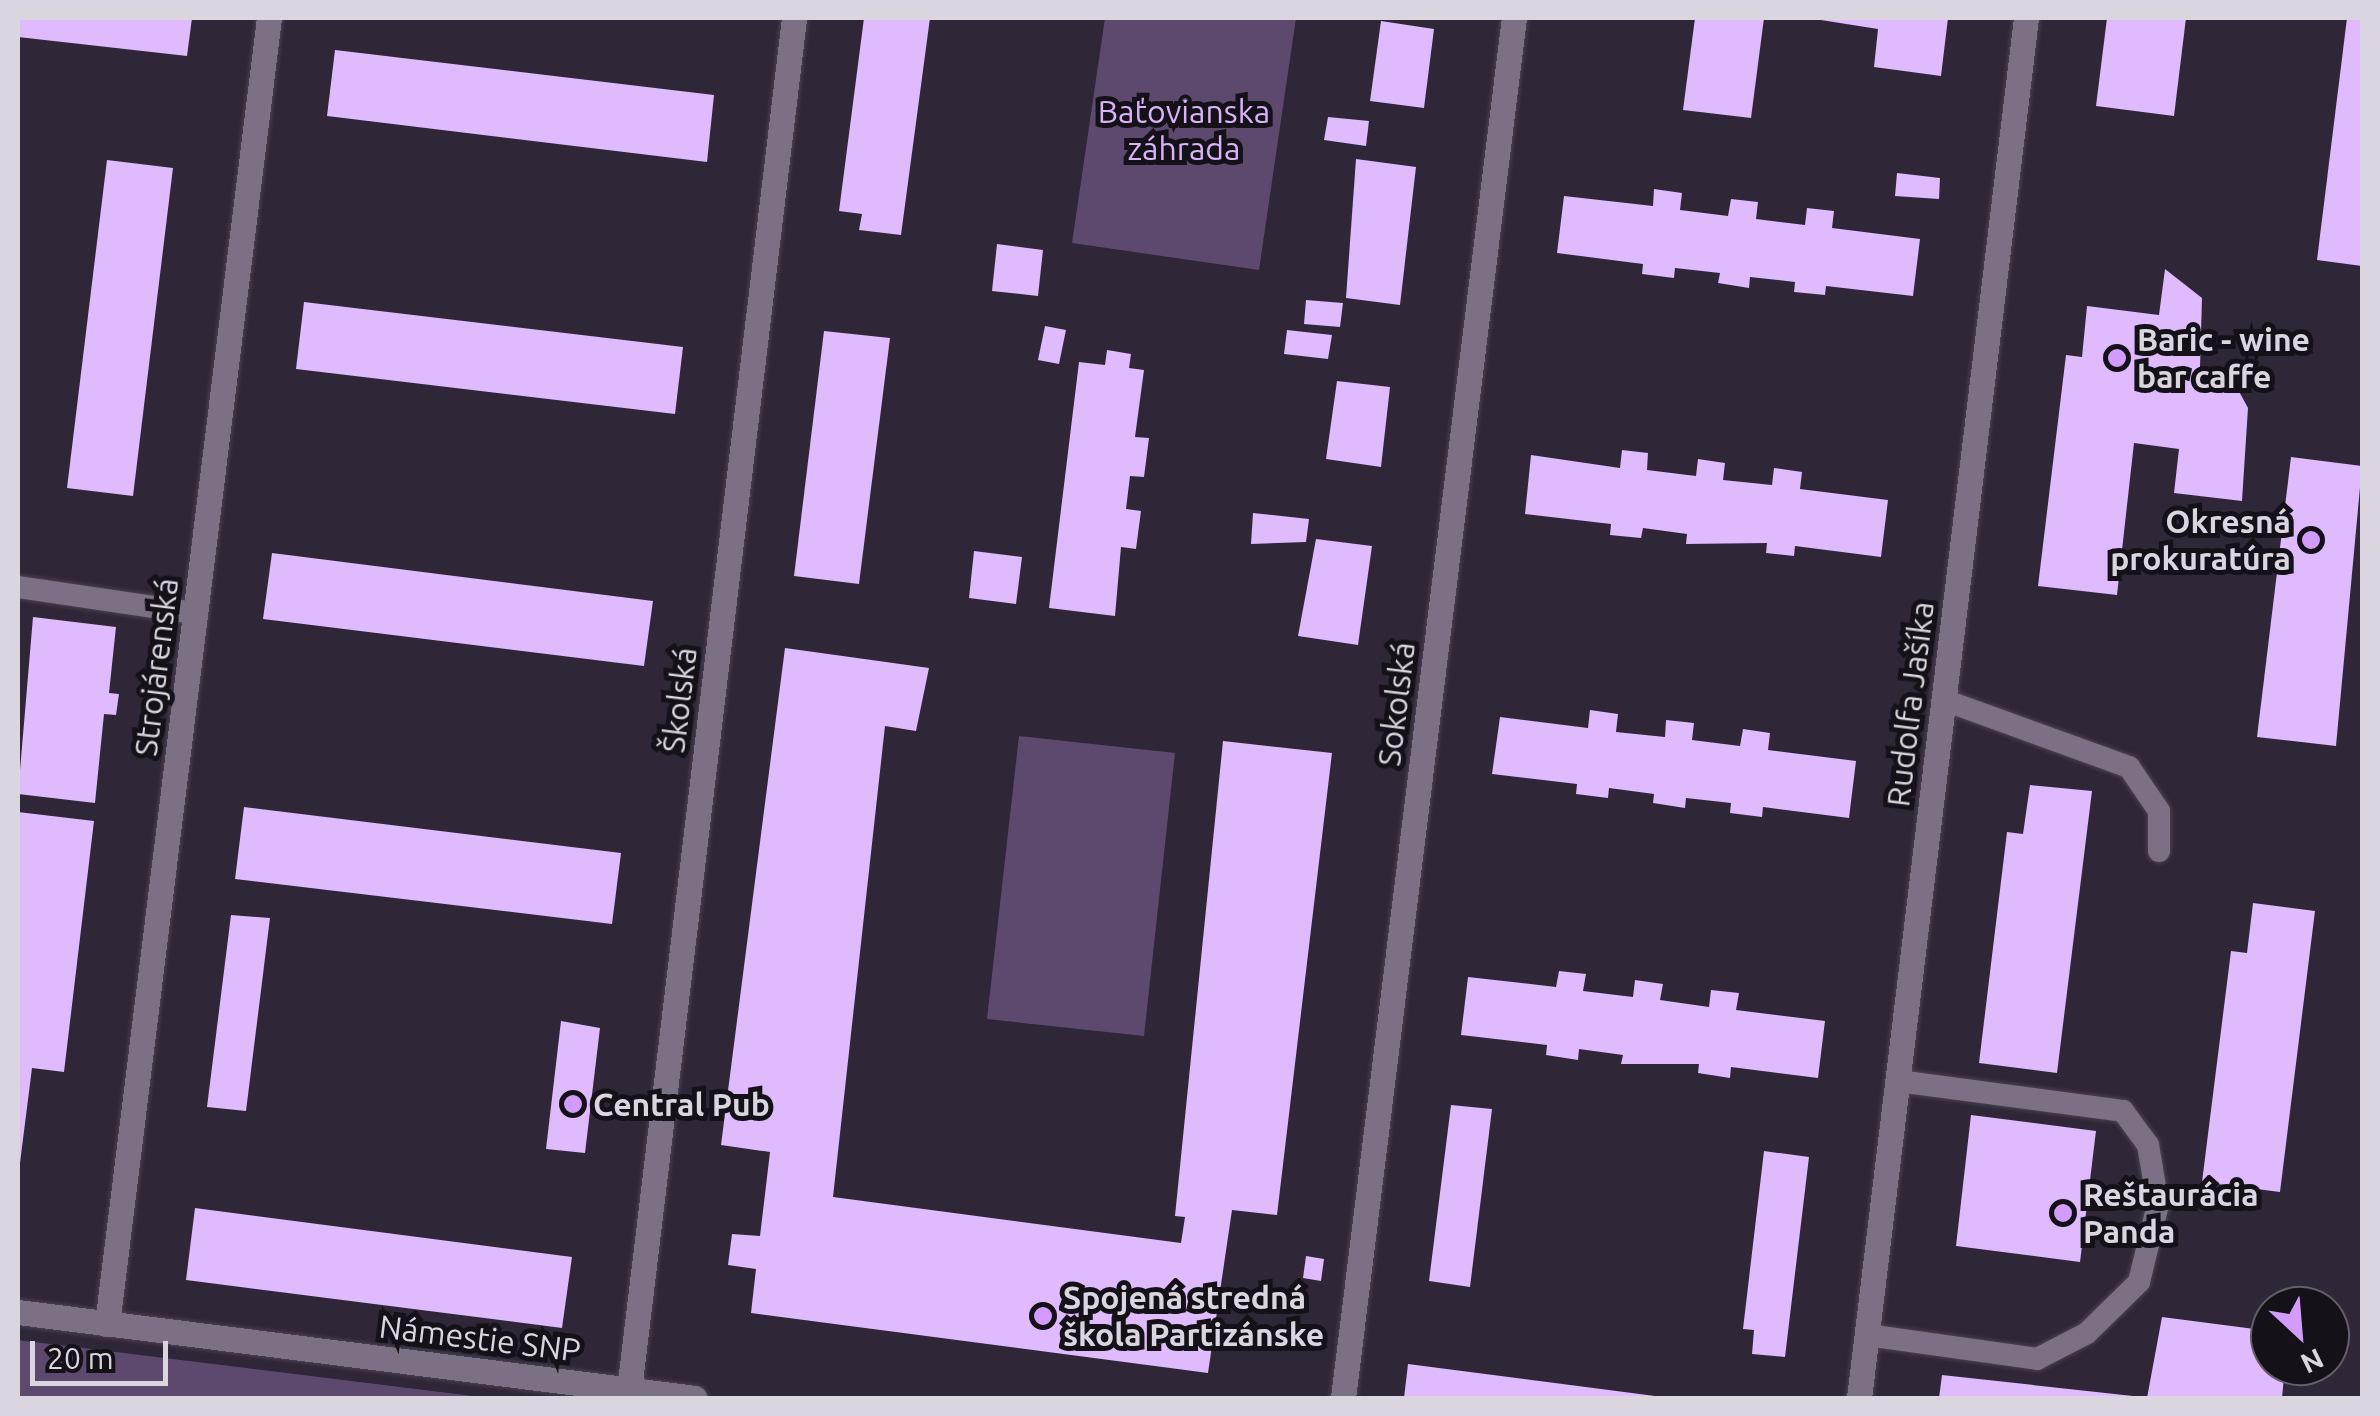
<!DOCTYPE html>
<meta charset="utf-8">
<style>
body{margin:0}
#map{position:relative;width:2380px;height:1416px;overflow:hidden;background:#2f2637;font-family:Ubuntu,sans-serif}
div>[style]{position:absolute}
.green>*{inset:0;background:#5d496d}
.building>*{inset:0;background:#dfbafd}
.roads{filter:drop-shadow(0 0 2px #4a4250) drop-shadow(0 0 2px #4a4250)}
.lane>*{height:22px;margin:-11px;padding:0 11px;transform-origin:11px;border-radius:11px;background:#7b7084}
.street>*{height:25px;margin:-12.5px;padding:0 12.5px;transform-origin:12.5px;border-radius:12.5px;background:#7b7084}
.dots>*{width:28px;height:28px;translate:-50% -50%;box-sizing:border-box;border:5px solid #151118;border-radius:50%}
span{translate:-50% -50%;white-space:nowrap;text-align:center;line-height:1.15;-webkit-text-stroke:10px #151118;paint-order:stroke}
.park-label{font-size:32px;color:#d9b2f7}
.poi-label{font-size:32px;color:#dbd5e0;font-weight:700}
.left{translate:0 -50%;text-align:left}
.right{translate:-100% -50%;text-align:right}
.street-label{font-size:32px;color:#dbd5e0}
.frame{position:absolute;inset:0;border:20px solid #dbd5e0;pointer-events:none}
.north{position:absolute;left:2250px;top:1286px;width:100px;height:100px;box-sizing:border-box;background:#151118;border:2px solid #645f68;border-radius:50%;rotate:154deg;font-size:28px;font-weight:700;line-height:40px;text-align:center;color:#dbd5e0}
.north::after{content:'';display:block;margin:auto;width:35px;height:45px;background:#d39cfc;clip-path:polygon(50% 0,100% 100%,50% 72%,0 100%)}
.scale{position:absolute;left:30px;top:1341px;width:138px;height:45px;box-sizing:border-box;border:5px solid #dbd5e0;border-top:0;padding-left:12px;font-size:30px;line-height:35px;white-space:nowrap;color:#dbd5e0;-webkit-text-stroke:8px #151118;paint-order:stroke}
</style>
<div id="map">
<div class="green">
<i style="clip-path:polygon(1105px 18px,1296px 18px,1259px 270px,1072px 243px)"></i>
<i style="clip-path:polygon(1019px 736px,1175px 753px,1144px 1036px,987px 1019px)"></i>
<i style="clip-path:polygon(18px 1340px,489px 1398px,18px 1398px)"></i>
</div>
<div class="building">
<i style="clip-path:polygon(18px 18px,192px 18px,187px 56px,18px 37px)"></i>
<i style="clip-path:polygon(864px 18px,930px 18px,901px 235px,859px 230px,862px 214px,839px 211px)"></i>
<i style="clip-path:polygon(1695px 18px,1764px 18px,1751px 118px,1683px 110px)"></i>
<i style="clip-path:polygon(1808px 18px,1948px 18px,1941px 76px,1874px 67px,1878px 29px)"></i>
<i style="clip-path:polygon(2107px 18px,2186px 18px,2174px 116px,2096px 106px)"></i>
<i style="clip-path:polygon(2347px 18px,2362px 18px,2362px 266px,2317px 260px)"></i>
<i style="clip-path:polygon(1381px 21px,1434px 29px,1424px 108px,1370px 101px)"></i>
<i style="clip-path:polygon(335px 50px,714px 95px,707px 162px,327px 116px)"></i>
<i style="clip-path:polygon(1328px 117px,1369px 121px,1366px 146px,1324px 140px)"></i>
<i style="clip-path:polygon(1356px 159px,1416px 167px,1400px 305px,1346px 298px)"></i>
<i style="clip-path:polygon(107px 160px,173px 168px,133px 496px,67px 488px)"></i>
<i style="clip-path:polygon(1897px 173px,1940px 178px,1939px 199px,1895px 196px)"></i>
<i style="clip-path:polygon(1654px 189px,1682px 193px,1680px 210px,1728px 216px,1731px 199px,1758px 202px,1756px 219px,1805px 225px,1807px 208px,1834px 211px,1832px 228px,1920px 239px,1913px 296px,1826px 286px,1825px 295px,1794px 292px,1795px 282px,1750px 277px,1749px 288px,1718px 283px,1720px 273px,1675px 268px,1674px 278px,1642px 274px,1643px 264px,1557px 253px,1564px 196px,1653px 206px)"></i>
<i style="clip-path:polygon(997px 244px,1043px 250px,1038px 296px,992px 291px)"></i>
<i style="clip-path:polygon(2165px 269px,2202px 298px,2200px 367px,2235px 384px,2248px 408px,2242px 501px,2174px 493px,2179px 449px,2134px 443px,2117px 595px,2038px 586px,2066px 355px,2082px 357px,2087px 306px,2159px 315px)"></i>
<i style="clip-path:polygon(1306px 300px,1343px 303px,1340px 327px,1304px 324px)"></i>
<i style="clip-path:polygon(304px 302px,683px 347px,675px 414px,296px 369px)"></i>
<i style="clip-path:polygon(1045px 326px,1066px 330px,1059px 364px,1038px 360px)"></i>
<i style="clip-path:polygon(1287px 330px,1332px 335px,1328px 359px,1284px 354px)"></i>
<i style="clip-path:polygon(824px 331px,890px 338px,859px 584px,794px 576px)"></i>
<i style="clip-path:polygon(1107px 350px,1131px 354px,1129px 368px,1144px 370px,1135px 437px,1149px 438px,1144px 477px,1130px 476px,1126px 509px,1141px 511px,1136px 549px,1121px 547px,1115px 616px,1049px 608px,1079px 362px,1105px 365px)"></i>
<i style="clip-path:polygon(1337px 381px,1390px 387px,1381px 467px,1326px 459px)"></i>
<i style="clip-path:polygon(1622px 450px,1648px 453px,1647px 470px,1696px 476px,1698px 459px,1725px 463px,1723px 480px,1772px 485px,1774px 468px,1802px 472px,1800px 489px,1888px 500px,1881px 557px,1795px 546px,1794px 556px,1766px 553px,1767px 543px,1686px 544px,1687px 534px,1643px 528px,1641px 538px,1610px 535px,1611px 524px,1525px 514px,1531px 455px,1620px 468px)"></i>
<i style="clip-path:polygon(2291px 457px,2362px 466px,2336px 746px,2257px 737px)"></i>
<i style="clip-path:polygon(1253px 513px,1309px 519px,1306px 542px,1251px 544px)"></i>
<i style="clip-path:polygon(1316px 539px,1372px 546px,1358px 645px,1298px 636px)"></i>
<i style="clip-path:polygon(974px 551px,1022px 557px,1016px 604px,969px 598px)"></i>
<i style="clip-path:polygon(272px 553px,653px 601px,644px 666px,263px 619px)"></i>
<i style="clip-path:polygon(33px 617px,116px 627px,109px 693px,119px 694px,116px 715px,104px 714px,95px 803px,18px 794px)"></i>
<i style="clip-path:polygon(785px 648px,929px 668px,916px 731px,885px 726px,833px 1197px,1181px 1243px,1185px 1217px,1175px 1216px,1223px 741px,1332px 753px,1277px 1215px,1232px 1210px,1208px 1373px,751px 1313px,756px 1269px,728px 1265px,732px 1234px,760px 1236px,770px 1152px,721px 1145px)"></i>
<i style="clip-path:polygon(1590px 710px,1618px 714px,1616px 732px,1665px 737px,1666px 720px,1694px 723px,1692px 740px,1740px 746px,1743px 729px,1770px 733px,1768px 750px,1856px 761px,1849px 818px,1763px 807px,1762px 817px,1730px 813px,1731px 803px,1686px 798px,1685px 808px,1653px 803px,1654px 794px,1609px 788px,1608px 798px,1576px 794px,1577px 784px,1492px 774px,1500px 717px,1588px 728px)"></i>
<i style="clip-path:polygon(2030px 785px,2092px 791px,2057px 1073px,1979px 1063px,2007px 832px,2023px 834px)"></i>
<i style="clip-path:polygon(244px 807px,621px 853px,612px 924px,235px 879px)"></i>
<i style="clip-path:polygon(18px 812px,94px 821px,64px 1072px,32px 1068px,20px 1163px)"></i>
<i style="clip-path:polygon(2253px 903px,2315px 911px,2280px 1192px,2202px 1182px,2231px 951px,2247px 953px)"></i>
<i style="clip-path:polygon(231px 915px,270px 918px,246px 1111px,207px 1107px)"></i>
<i style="clip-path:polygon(1559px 971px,1586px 974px,1583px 991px,1633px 997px,1635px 980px,1663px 984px,1660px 1000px,1709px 1007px,1711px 990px,1739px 993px,1736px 1010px,1825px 1021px,1818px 1078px,1731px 1067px,1730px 1078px,1698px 1073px,1699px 1064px,1621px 1064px,1623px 1055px,1579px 1049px,1578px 1060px,1546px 1055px,1547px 1045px,1461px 1035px,1468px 977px,1556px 987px)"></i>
<i style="clip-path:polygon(561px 1021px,600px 1028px,585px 1153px,546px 1149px)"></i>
<i style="clip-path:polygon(1451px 1105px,1492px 1109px,1470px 1287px,1429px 1281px)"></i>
<i style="clip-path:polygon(1971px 1115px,2096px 1131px,2080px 1262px,1956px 1246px)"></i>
<i style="clip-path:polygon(1764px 1151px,1809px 1157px,1785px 1357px,1752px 1354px,1754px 1330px,1743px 1329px)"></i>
<i style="clip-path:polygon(195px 1208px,572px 1257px,562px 1328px,186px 1280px)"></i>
<i style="clip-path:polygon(1306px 1256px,1324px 1259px,1321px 1281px,1303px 1278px)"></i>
<i style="clip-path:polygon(2162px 1317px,2270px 1331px,2270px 1366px,2285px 1366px,2282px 1398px,2147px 1398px)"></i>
<i style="clip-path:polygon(1408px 1364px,1655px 1396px,1655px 1398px,1404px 1398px)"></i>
<i style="clip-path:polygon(1942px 1375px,2133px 1396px,2133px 1398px,1939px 1398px)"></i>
</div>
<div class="roads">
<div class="lane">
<i style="left:18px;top:587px;width:179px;rotate:8.4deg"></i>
<i style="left:1944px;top:700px;width:197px;rotate:19.9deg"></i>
<i style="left:2129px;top:767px;width:53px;rotate:55.7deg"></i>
<i style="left:2159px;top:811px;width:40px;rotate:90deg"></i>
<i style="left:1867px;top:1335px;width:172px;rotate:8deg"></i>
<i style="left:2037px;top:1359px;width:56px;rotate:-27.5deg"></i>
<i style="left:2087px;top:1333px;width:73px;rotate:-44.4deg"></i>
<i style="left:2139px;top:1282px;width:80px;rotate:-76.3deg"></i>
<i style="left:2158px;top:1204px;width:60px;rotate:-99.6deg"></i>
<i style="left:2148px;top:1145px;width:42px;rotate:-126.3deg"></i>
<i style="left:2123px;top:1111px;width:227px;rotate:-172.4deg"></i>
</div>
<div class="street">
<i style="left:18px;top:1312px;width:682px;rotate:7.24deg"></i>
<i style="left:107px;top:1324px;width:1316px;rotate:-82.93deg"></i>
<i style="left:629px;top:1390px;width:1382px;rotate:-83.14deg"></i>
<i style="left:1343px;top:1398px;width:1391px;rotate:-82.94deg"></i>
<i style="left:1859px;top:1398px;width:1390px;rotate:-83.1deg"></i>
</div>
</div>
<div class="dots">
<i style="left:2117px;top:358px;background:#d39cfc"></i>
<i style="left:2311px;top:540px;background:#d39cfc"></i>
<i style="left:573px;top:1104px;background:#d39cfc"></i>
<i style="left:2063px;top:1213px;background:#d39cfc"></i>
<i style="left:1043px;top:1316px;background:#d39cfc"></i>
</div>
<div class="park-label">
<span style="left:1184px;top:130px">Baťovianska<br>záhrada</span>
</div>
<div class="poi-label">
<span class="left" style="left:2137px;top:358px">Baric - wine<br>bar caffe</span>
<span class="right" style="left:2291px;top:540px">Okresná<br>prokuratúra</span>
<span class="left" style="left:593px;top:1104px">Central Pub</span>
<span class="left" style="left:2083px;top:1213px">Reštaurácia<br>Panda</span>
<span class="left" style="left:1063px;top:1316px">Spojená stredná<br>škola Partizánske</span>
</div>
<div class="street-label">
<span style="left:156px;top:667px;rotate:-83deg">Strojárenská</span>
<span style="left:679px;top:700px;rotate:-83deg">Školská</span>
<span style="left:1396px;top:704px;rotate:-83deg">Sokolská</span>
<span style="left:1910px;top:704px;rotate:-83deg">Rudolfa Jašíka</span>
<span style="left:480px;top:1338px;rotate:7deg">Námestie SNP</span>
</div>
<div class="frame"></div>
<div class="north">N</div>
<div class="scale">20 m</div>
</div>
